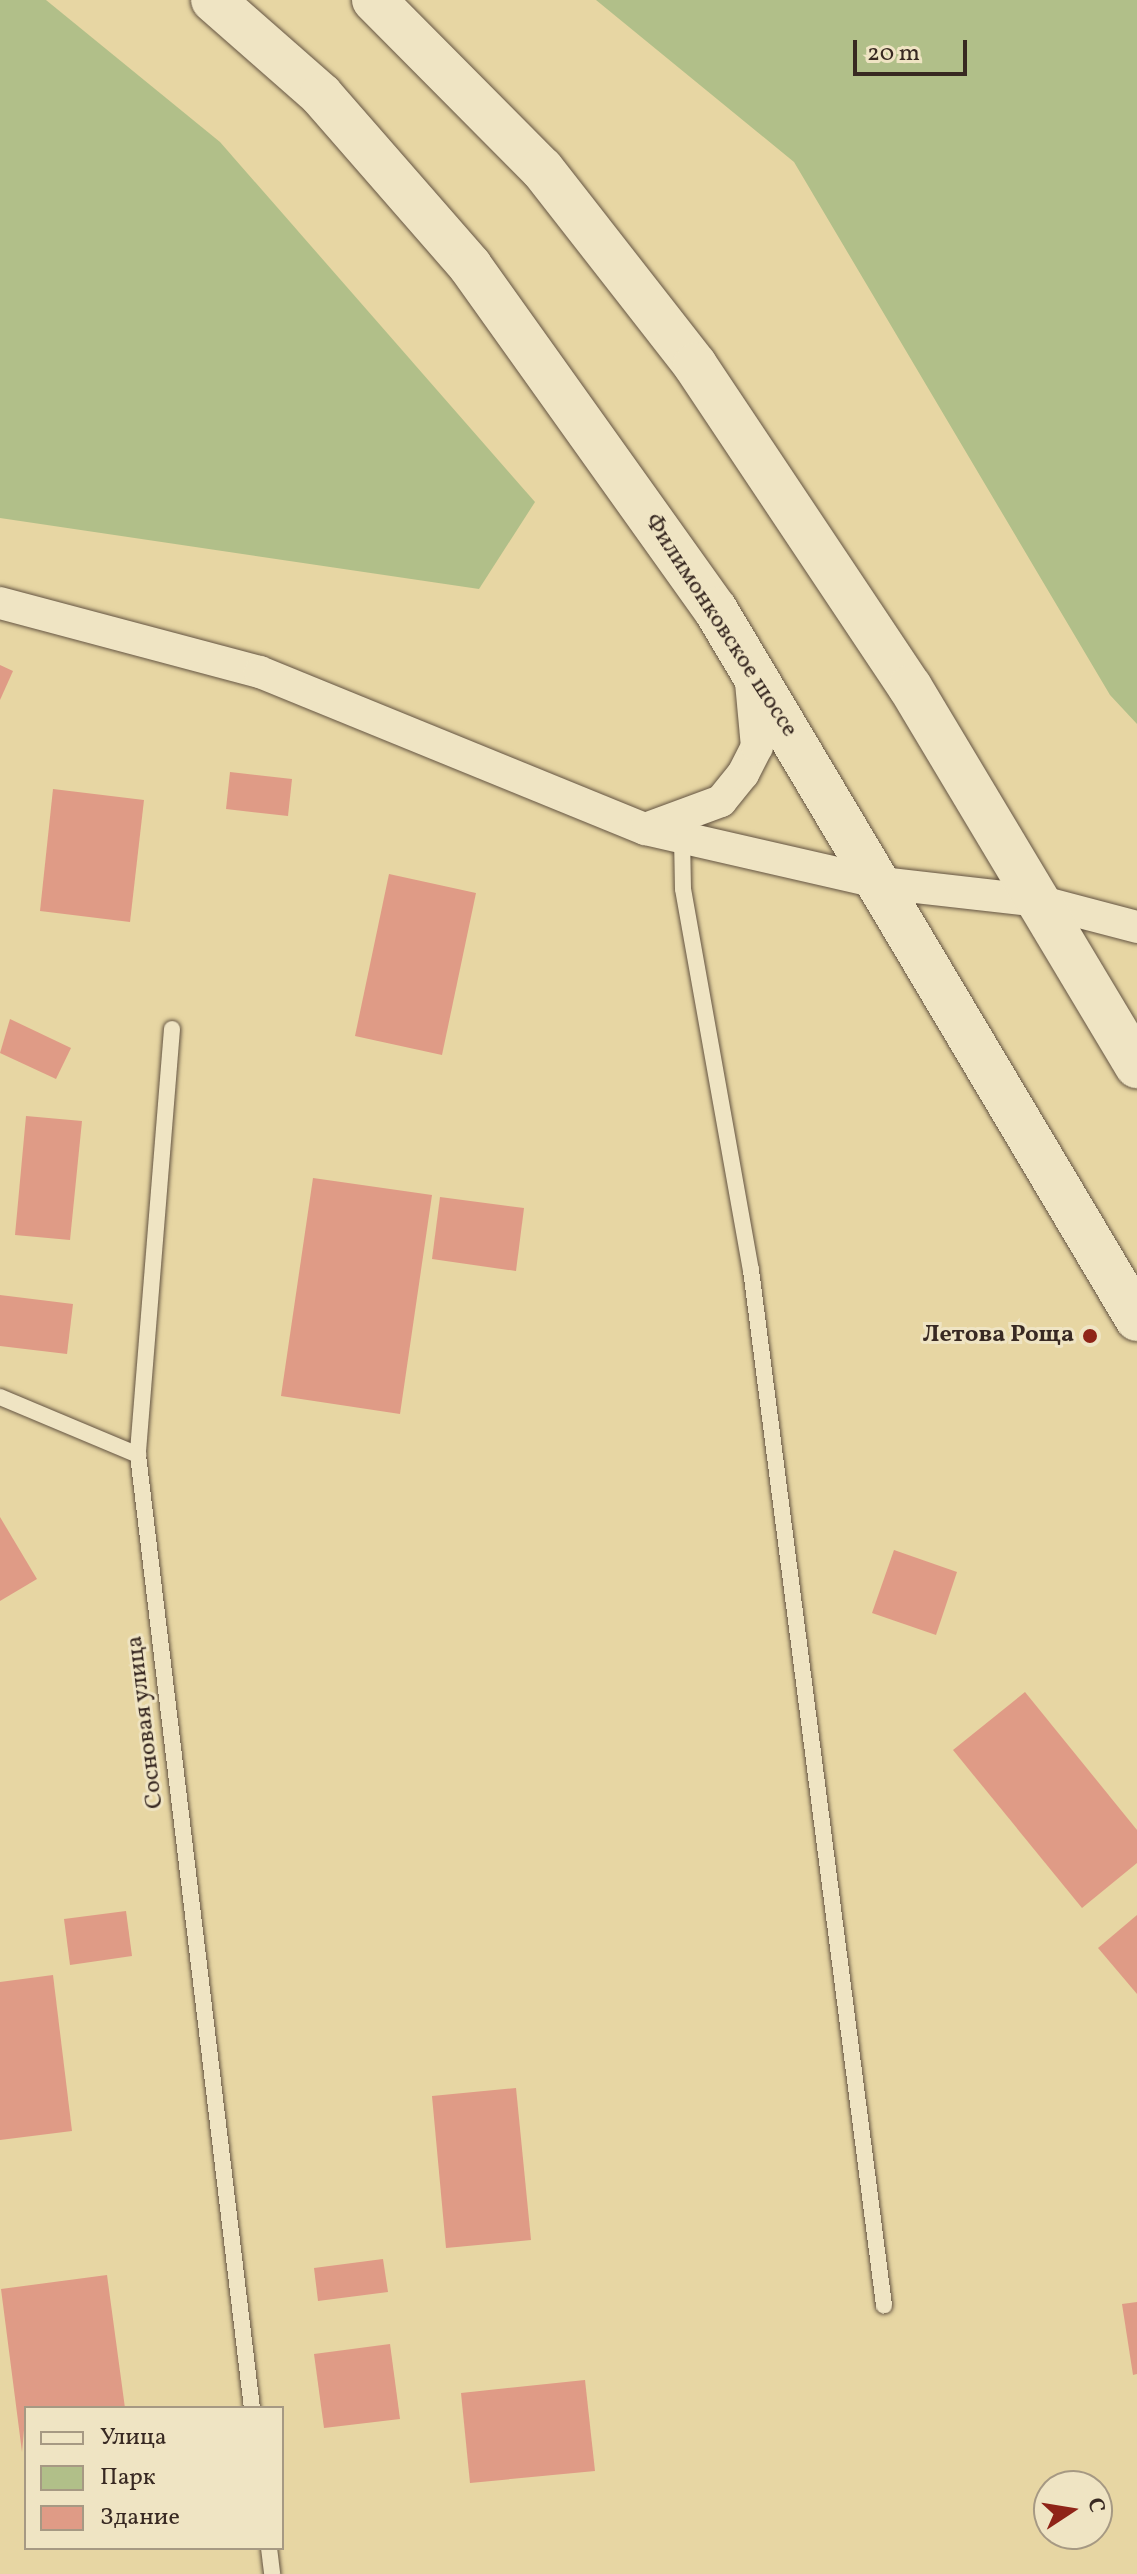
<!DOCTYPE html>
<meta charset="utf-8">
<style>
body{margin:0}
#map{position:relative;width:1137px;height:2574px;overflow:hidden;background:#e7d6a3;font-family:Vollkorn,serif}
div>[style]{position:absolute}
.green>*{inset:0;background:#b1bf89}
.building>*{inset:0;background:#df9b86}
.roads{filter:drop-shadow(0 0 2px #645442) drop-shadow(0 0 2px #645442)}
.service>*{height:16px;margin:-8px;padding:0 8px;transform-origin:8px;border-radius:8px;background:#efe4c3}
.minor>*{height:32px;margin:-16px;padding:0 16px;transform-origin:16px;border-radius:16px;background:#efe4c3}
.secondary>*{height:44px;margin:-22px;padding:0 22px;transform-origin:22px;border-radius:22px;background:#efe4c3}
.dots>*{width:22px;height:22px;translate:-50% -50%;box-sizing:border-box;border:4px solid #efe4c3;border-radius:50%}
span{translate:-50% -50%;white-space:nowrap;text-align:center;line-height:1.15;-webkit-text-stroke:6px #efe4c3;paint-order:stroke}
.street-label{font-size:24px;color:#382922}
.poi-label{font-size:24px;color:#382922;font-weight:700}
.right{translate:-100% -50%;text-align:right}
.legend{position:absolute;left:24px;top:2406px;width:260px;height:144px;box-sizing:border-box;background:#efe4c3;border:2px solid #a69983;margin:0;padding:10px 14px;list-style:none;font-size:24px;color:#382922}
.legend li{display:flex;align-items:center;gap:16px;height:40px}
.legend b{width:40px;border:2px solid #a69983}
.north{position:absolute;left:1033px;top:2470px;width:80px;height:80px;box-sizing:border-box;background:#efe4c3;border:2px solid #a69983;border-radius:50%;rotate:78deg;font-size:22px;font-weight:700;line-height:32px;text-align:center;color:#382922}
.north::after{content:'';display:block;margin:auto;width:28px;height:36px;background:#8f2418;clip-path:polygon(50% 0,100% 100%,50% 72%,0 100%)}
.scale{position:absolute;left:853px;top:40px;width:114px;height:36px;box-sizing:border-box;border:4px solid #382922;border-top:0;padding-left:10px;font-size:24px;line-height:28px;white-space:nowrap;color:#382922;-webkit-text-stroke:6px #efe4c3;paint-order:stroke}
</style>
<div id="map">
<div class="green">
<i style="clip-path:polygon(0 0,46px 0,220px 142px,535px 502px,479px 589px,0 518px)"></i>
<i style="clip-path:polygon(596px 0,1137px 0,1137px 724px,1110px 695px,794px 162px)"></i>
</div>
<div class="building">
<i style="clip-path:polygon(0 665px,13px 671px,0 700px)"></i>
<i style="clip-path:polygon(230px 772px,292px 779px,288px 816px,226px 809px)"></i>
<i style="clip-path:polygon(53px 789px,144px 800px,130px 922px,40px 911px)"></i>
<i style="clip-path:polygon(389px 874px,476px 893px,442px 1055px,355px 1036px)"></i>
<i style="clip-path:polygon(10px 1019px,71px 1048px,56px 1079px,0 1053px)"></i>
<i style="clip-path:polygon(26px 1116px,82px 1121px,70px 1240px,15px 1235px)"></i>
<i style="clip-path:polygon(313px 1178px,432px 1195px,400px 1414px,281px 1396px)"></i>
<i style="clip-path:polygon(440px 1197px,524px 1208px,516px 1271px,432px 1259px)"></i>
<i style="clip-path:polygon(0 1295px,73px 1304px,67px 1354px,0 1346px)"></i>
<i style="clip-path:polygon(0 1517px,37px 1579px,0 1601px)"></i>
<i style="clip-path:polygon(894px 1550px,957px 1572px,936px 1635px,872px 1613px)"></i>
<i style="clip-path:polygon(1025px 1692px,1137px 1830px,1137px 1863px,1082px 1908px,953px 1750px)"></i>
<i style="clip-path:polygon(126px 1911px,132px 1956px,70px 1965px,64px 1919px)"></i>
<i style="clip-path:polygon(1137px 1915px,1137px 1994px,1098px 1948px)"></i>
<i style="clip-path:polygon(53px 1975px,72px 2131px,0 2140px,0 1982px)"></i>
<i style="clip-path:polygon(516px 2088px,531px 2240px,446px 2248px,432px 2096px)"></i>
<i style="clip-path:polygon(383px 2259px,388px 2292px,318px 2301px,314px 2268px)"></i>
<i style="clip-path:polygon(107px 2275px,125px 2408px,26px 2408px,22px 2452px,1px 2289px)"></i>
<i style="clip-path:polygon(1137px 2302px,1137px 2374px,1133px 2375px,1122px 2304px)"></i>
<i style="clip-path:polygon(390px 2344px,400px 2419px,324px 2428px,314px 2354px)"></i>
<i style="clip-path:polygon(585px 2380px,595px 2471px,470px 2483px,461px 2393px)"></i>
</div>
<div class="roads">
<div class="service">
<i style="left:682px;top:837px;width:52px;rotate:88.9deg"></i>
<i style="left:683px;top:889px;width:387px;rotate:79.9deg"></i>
<i style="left:751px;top:1270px;width:1044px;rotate:82.68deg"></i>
<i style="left:172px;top:1029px;width:427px;rotate:94.6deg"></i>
<i style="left:138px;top:1455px;width:960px;rotate:83.18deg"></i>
<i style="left:0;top:1397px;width:150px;rotate:22.8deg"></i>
<i style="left:269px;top:2548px;width:26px;rotate:83deg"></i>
</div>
<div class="minor">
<i style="left:0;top:603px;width:269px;rotate:14.9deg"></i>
<i style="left:260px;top:672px;width:416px;rotate:22.2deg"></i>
<i style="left:645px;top:829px;width:242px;rotate:12.9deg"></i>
<i style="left:881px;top:883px;width:158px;rotate:6.5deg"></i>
<i style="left:1038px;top:901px;width:102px;rotate:14.7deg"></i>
<i style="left:648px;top:828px;width:78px;rotate:-20.3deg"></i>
<i style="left:721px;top:801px;width:35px;rotate:-51deg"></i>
<i style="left:743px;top:774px;width:30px;rotate:-63deg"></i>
<i style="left:757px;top:747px;width:65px;rotate:-95.3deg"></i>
</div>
<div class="secondary">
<i style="left:213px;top:0;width:144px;rotate:41.3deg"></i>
<i style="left:321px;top:95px;width:227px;rotate:48.9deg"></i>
<i style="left:470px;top:266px;width:422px;rotate:54.5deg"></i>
<i style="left:715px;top:609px;width:826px;rotate:59.27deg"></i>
<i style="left:374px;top:0;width:238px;rotate:45.2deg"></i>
<i style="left:542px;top:169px;width:249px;rotate:52deg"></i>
<i style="left:695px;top:365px;width:387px;rotate:56.3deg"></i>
<i style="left:910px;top:687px;width:442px;rotate:59.1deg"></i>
</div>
</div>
<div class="dots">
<i style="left:1090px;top:1336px;background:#8f2418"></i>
</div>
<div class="street-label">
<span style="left:720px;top:626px;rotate:57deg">Филимонковское шоссе</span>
<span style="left:146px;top:1722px;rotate:-97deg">Сосновая улица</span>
</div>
<div class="poi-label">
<span class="right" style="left:1074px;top:1336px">Летова Роща</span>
</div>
<ul class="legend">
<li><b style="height:10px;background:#efe4c3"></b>Улица</li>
<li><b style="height:22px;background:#b1bf89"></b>Парк</li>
<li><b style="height:22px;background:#df9b86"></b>Здание</li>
</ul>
<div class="north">С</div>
<div class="scale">20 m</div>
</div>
